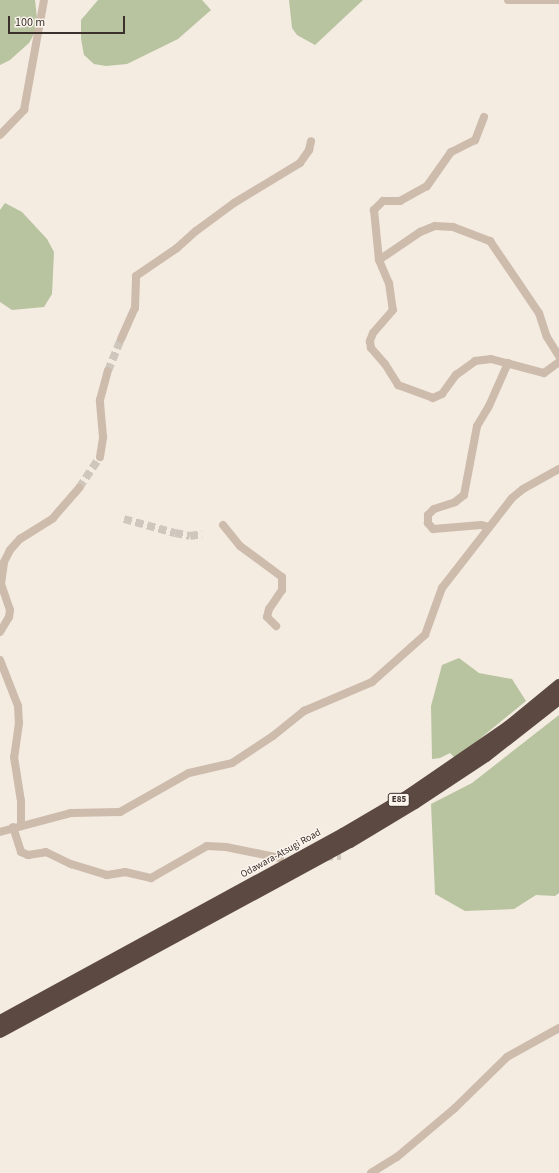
<!DOCTYPE html>
<style>
body{margin:0}
#map{position:relative;width:559px;height:1173px;overflow:hidden;background:#f4ebe1;font-family:"Source Sans 3",sans-serif}
div>[style]{position:absolute}
.green>*{inset:0;background:#b8c4a0}
.minor-tunnel>*{height:8px;margin-top:-4px;transform-origin:0;background:repeating-linear-gradient(90deg,#cfc6bd 0 8px,transparent 0 12px)}
.minor>*{height:8px;margin:-4px;padding:0 4px;transform-origin:4px;border-radius:4px;background:#cdbbac}
.highway>*{height:12px;margin:-6px;padding:0 6px;transform-origin:6px;border-radius:6px;background:#5c4a42}
span{translate:-50% -50%;white-space:nowrap;text-align:center;line-height:1.15;-webkit-text-stroke:3px #fbf5ee;paint-order:stroke}
.shield-label span{padding:1px 3px;background:#fbf5ee;border:1px solid;border-radius:3px;-webkit-text-stroke-width:0}
.shield-label{font-size:9px;color:#3b302b;font-weight:700}
.street-label{font-size:10px;color:#3b302b}
.scale{position:absolute;left:8px;top:16px;width:117px;height:18px;box-sizing:border-box;border:2px solid #3b302b;border-top:0;padding-left:5px;font-size:12px;line-height:14px;white-space:nowrap;color:#3b302b;-webkit-text-stroke:3px #fbf5ee;paint-order:stroke}
</style>
<div id="map">
<div class="green">
<i style="clip-path:polygon(0 0,35px 0,38px 27px,29px 43px,10px 60px,0 65px)"></i>
<i style="clip-path:polygon(98px 0,202px 0,211px 10px,178px 39px,127px 64px,106px 66px,94px 64px,84px 55px,81px 39px,81px 20px)"></i>
<i style="clip-path:polygon(289px 0,363px 0,315px 45px,297px 35px,292px 28px)"></i>
<i style="clip-path:polygon(5px 203px,22px 212px,47px 239px,54px 252px,52px 294px,44px 307px,12px 310px,0 302px,0 210px)"></i>
<i style="clip-path:polygon(459px 658px,479px 673px,512px 679px,526px 701px,460px 755px,454px 757px,450px 753px,440px 758px,432px 759px,431px 706px,442px 665px)"></i>
<i style="clip-path:polygon(559px 715px,559px 893px,555px 896px,536px 895px,514px 909px,465px 911px,435px 894px,431px 804px,472px 783px)"></i>
</div>
<div class="minor-tunnel">
<i style="left:108px;top:371px;width:35px;rotate:-68deg"></i>
<i style="left:79px;top:488px;width:37px;rotate:-56deg"></i>
<i style="left:124px;top:519px;width:53px;rotate:15.4deg"></i>
<i style="left:175px;top:533px;width:15px;rotate:11deg"></i>
<i style="left:190px;top:536px;width:12px;rotate:-9deg"></i>
<i style="left:325px;top:857px;width:16px;rotate:-4deg"></i>
</div>
<div class="minor">
<i style="left:508px;top:0;width:51px"></i>
<i style="left:484px;top:117px;width:25px;rotate:111deg"></i>
<i style="left:475px;top:140px;width:27px;rotate:153deg"></i>
<i style="left:451px;top:152px;width:42px;rotate:125.2deg"></i>
<i style="left:427px;top:186px;width:31px;rotate:151deg"></i>
<i style="left:400px;top:201px;width:17px;rotate:180deg"></i>
<i style="left:383px;top:201px;width:13px;rotate:135deg"></i>
<i style="left:374px;top:210px;width:50px;rotate:84.3deg"></i>
<i style="left:379px;top:260px;width:25px;rotate:67deg"></i>
<i style="left:389px;top:283px;width:27px;rotate:82deg"></i>
<i style="left:393px;top:310px;width:30px;rotate:131deg"></i>
<i style="left:373px;top:333px;width:9px;rotate:111deg"></i>
<i style="left:370px;top:341px;width:7px;rotate:82deg"></i>
<i style="left:371px;top:348px;width:21px;rotate:49deg"></i>
<i style="left:385px;top:364px;width:25px;rotate:58deg"></i>
<i style="left:398px;top:385px;width:37px;rotate:20deg"></i>
<i style="left:433px;top:398px;width:10px;rotate:-24deg"></i>
<i style="left:442px;top:394px;width:24px;rotate:-54deg"></i>
<i style="left:456px;top:375px;width:24px;rotate:-36deg"></i>
<i style="left:475px;top:361px;width:16px;rotate:-7deg"></i>
<i style="left:491px;top:359px;width:55px;rotate:14.8deg"></i>
<i style="left:544px;top:373px;width:19px;rotate:-36deg"></i>
<i style="left:0;top:135px;width:35px;rotate:-46deg"></i>
<i style="left:24px;top:110px;width:112px;rotate:-79.7deg"></i>
<i style="left:379px;top:260px;width:50px;rotate:-34.3deg"></i>
<i style="left:420px;top:232px;width:16px;rotate:-22deg"></i>
<i style="left:435px;top:226px;width:18px;rotate:3deg"></i>
<i style="left:453px;top:227px;width:40px;rotate:21deg"></i>
<i style="left:490px;top:241px;width:87px;rotate:55.8deg"></i>
<i style="left:539px;top:313px;width:25px;rotate:72deg"></i>
<i style="left:547px;top:337px;width:22px;rotate:58deg"></i>
<i style="left:121px;top:339px;width:34px;rotate:-66deg"></i>
<i style="left:135px;top:308px;width:32px;rotate:-88deg"></i>
<i style="left:136px;top:276px;width:50px;rotate:-34.3deg"></i>
<i style="left:177px;top:248px;width:25px;rotate:-42deg"></i>
<i style="left:196px;top:231px;width:47px;rotate:-36.4deg"></i>
<i style="left:234px;top:203px;width:77px;rotate:-31.2deg"></i>
<i style="left:300px;top:163px;width:16px;rotate:-55deg"></i>
<i style="left:309px;top:150px;width:9px;rotate:-77deg"></i>
<i style="left:100px;top:457px;width:20px;rotate:-81deg"></i>
<i style="left:103px;top:437px;width:37px;rotate:-95deg"></i>
<i style="left:100px;top:400px;width:30px;rotate:-75deg"></i>
<i style="left:223px;top:525px;width:27px;rotate:51deg"></i>
<i style="left:240px;top:546px;width:52px;rotate:36.4deg"></i>
<i style="left:282px;top:577px;width:13px;rotate:90deg"></i>
<i style="left:282px;top:590px;width:23px;rotate:124deg"></i>
<i style="left:269px;top:609px;width:8px;rotate:104deg"></i>
<i style="left:267px;top:617px;width:13px;rotate:45deg"></i>
<i style="left:489px;top:527px;width:8px;rotate:-166deg"></i>
<i style="left:481px;top:525px;width:48px;rotate:175.2deg"></i>
<i style="left:433px;top:529px;width:8px;rotate:-130deg"></i>
<i style="left:428px;top:523px;width:8px;rotate:-90deg"></i>
<i style="left:428px;top:515px;width:8px;rotate:-45deg"></i>
<i style="left:434px;top:509px;width:22px;rotate:-18deg"></i>
<i style="left:455px;top:502px;width:11px;rotate:-38deg"></i>
<i style="left:464px;top:495px;width:70px;rotate:-79.3deg"></i>
<i style="left:477px;top:426px;width:23px;rotate:-59deg"></i>
<i style="left:489px;top:406px;width:47px;rotate:-66.2deg"></i>
<i style="left:0;top:632px;width:17px;rotate:-59deg"></i>
<i style="left:9px;top:617px;width:7px;rotate:-82deg"></i>
<i style="left:10px;top:610px;width:28px;rotate:-109deg"></i>
<i style="left:1px;top:584px;width:22px;rotate:-82deg"></i>
<i style="left:4px;top:562px;width:13px;rotate:-63deg"></i>
<i style="left:10px;top:550px;width:15px;rotate:-48deg"></i>
<i style="left:20px;top:539px;width:39px;rotate:-32deg"></i>
<i style="left:53px;top:518px;width:40px;rotate:-49deg"></i>
<i style="left:0;top:660px;width:49px;rotate:68.6deg"></i>
<i style="left:18px;top:706px;width:17px;rotate:87deg"></i>
<i style="left:19px;top:723px;width:34px;rotate:98deg"></i>
<i style="left:14px;top:757px;width:45px;rotate:81deg"></i>
<i style="left:21px;top:801px;width:25px;rotate:90deg"></i>
<i style="left:13px;top:827px;width:26px;rotate:72deg"></i>
<i style="left:21px;top:852px;width:8px;rotate:23deg"></i>
<i style="left:28px;top:855px;width:18px;rotate:-9deg"></i>
<i style="left:46px;top:852px;width:28px;rotate:26deg"></i>
<i style="left:71px;top:864px;width:38px;rotate:17deg"></i>
<i style="left:107px;top:875px;width:18px;rotate:-9deg"></i>
<i style="left:125px;top:872px;width:27px;rotate:13deg"></i>
<i style="left:151px;top:878px;width:64px;rotate:-29.7deg"></i>
<i style="left:207px;top:846px;width:19px;rotate:3deg"></i>
<i style="left:226px;top:847px;width:55px;rotate:11.5deg"></i>
<i style="left:0;top:832px;width:73px;rotate:-15deg"></i>
<i style="left:71px;top:813px;width:49px;rotate:-1.2deg"></i>
<i style="left:120px;top:812px;width:79px;rotate:-29.5deg"></i>
<i style="left:189px;top:773px;width:44px;rotate:-13.1deg"></i>
<i style="left:232px;top:763px;width:49px;rotate:-33.4deg"></i>
<i style="left:273px;top:736px;width:40px;rotate:-39deg"></i>
<i style="left:304px;top:711px;width:74px;rotate:-23.1deg"></i>
<i style="left:372px;top:682px;width:71px;rotate:-41.6deg"></i>
<i style="left:425px;top:635px;width:50px;rotate:-70.1deg"></i>
<i style="left:442px;top:588px;width:114px;rotate:-52.1deg"></i>
<i style="left:512px;top:498px;width:14px;rotate:-39deg"></i>
<i style="left:523px;top:489px;width:41px;rotate:-29.1deg"></i>
<i style="left:371px;top:1173px;width:31px;rotate:-32deg"></i>
<i style="left:397px;top:1157px;width:76px;rotate:-40.2deg"></i>
<i style="left:455px;top:1108px;width:73px;rotate:-44.4deg"></i>
<i style="left:507px;top:1057px;width:60px;rotate:-29.1deg"></i>
</div>
<div class="highway">
<i style="left:0;top:1021px;width:391px;rotate:-28.6deg"></i>
<i style="left:343px;top:834px;width:77px;rotate:-30.6deg"></i>
<i style="left:409px;top:795px;width:120px;rotate:-34.5deg"></i>
<i style="left:508px;top:727px;width:66px;rotate:-39.5deg"></i>
<i style="left:0;top:1032px;width:398px;rotate:-28.5deg"></i>
<i style="left:350px;top:842px;width:76px;rotate:-31deg"></i>
<i style="left:415px;top:803px;width:85px;rotate:-33.5deg"></i>
<i style="left:486px;top:756px;width:93px;rotate:-38deg"></i>
</div>
<div class="shield-label">
<span style="left:399px;top:800px">E85</span>
</div>
<div class="street-label">
<span style="left:281px;top:854px;rotate:-29deg">Odawara-Atsugi Road</span>
</div>
<div class="scale">100 m</div>
</div>
